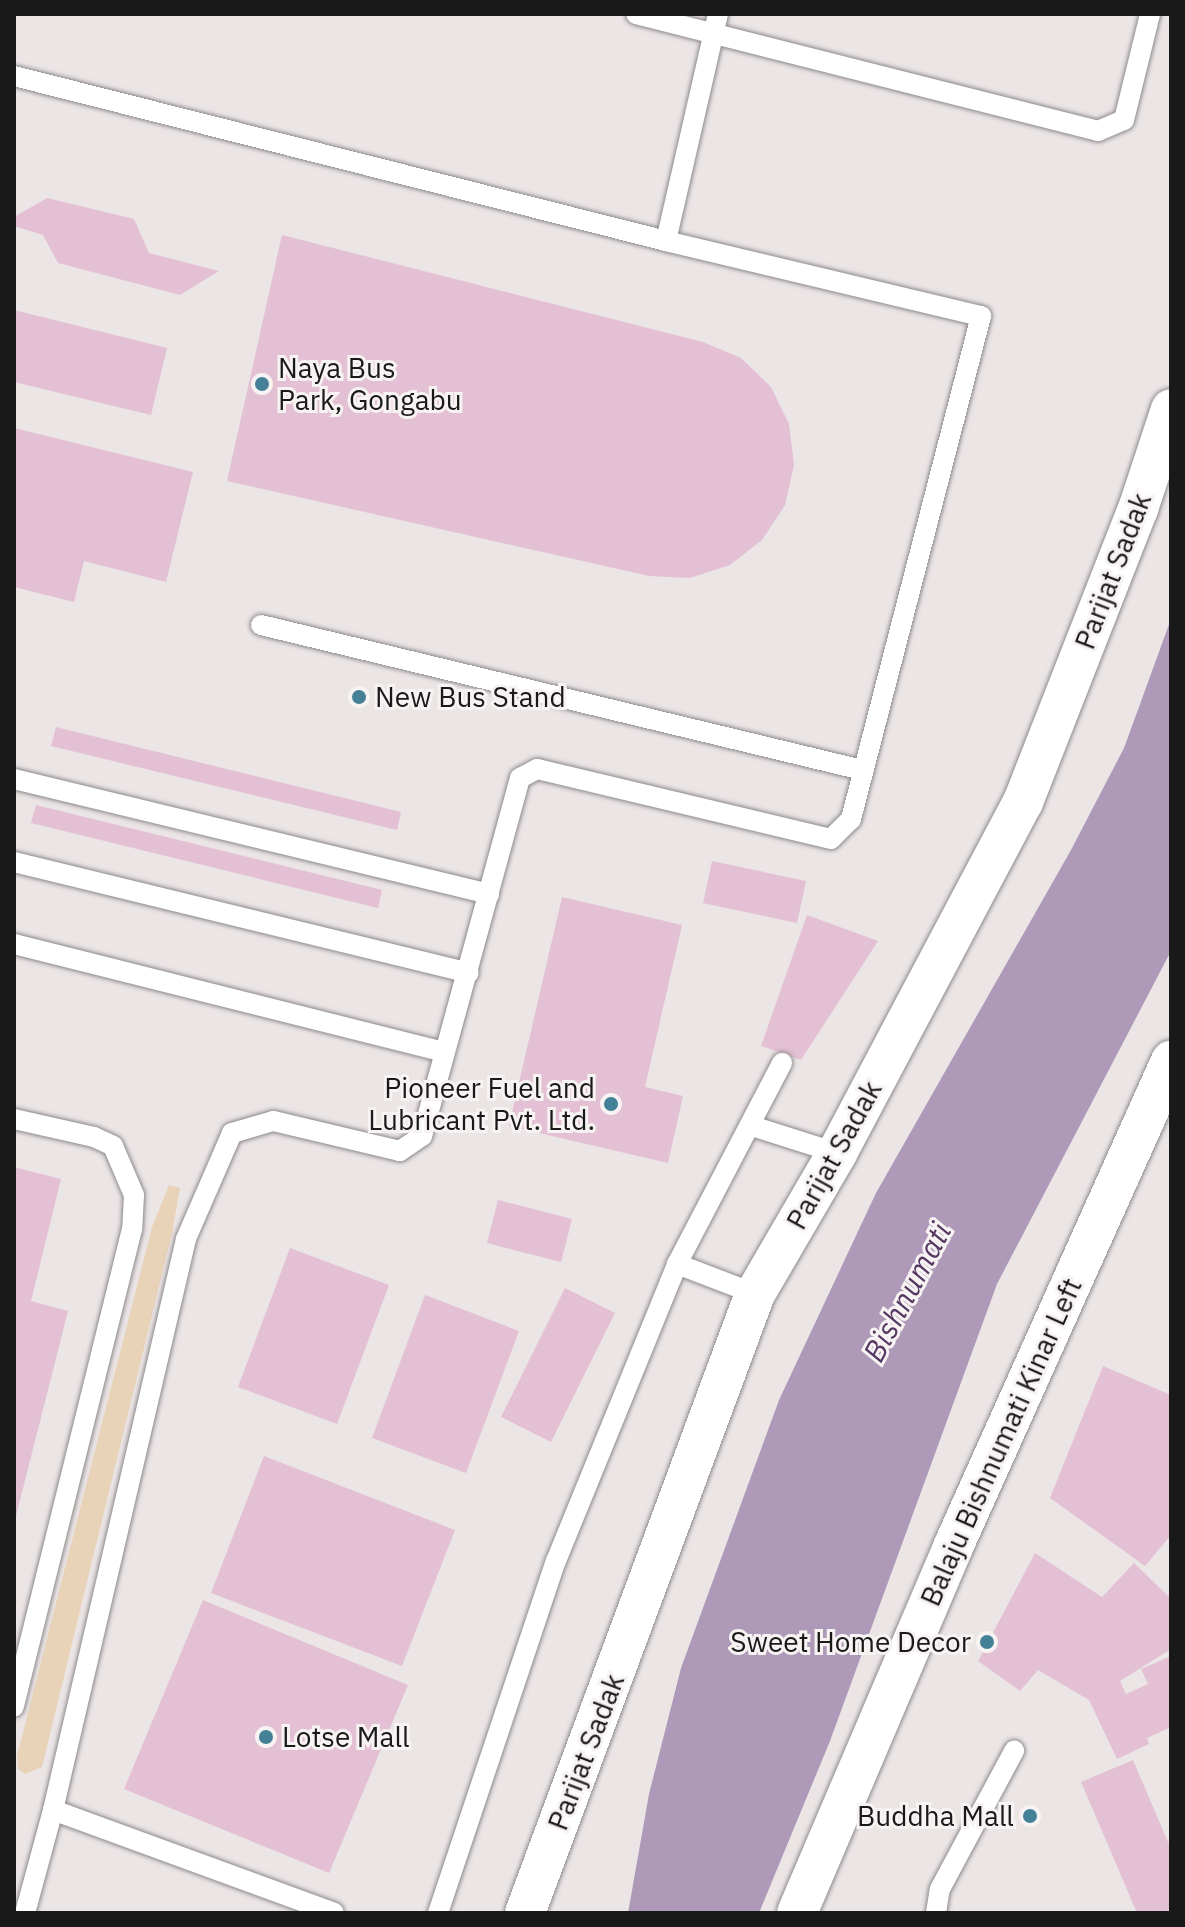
<!DOCTYPE html>
<style>
body{margin:0}
#map{position:relative;width:1185px;height:1927px;overflow:hidden;background:#ebe5e6;font-family:"IBM Plex Sans",sans-serif}
div>[style]{position:absolute}
.green>*{inset:0;background:#e8d3b9}
.water>*{inset:0;background:#ae9ab8}
.building>*{inset:0;background:#e3c0d3}
.roads{filter:drop-shadow(0 0 2px #8e8a8a) drop-shadow(0 0 2px #8e8a8a)}
.service>*{height:20px;margin:-10px;padding:0 10px;transform-origin:10px;border-radius:10px;background:#fff}
.minor>*{height:40px;margin:-20px;padding:0 20px;transform-origin:20px;border-radius:20px;background:#fff}
.dots>*{width:22px;height:22px;translate:-50% -50%;box-sizing:border-box;border:4px solid #f8f3f3;border-radius:50%}
span{translate:-50% -50%;white-space:nowrap;text-align:center;line-height:1.15;-webkit-text-stroke:6px #f8f3f3;paint-order:stroke}
.poi-label{font-size:28px;color:#1a1919}
.left{translate:0 -50%;text-align:left}
.right{translate:-100% -50%;text-align:right}
.street-label{font-size:28px;color:#1a1919}
.water-label{font-size:30px;color:#553863;font-style:italic}
.frame{position:absolute;inset:0;border:16px solid #1a1919;pointer-events:none}
</style>
<div id="map">
<div class="green">
<i style="clip-path:polygon(169px 1185px,180px 1188px,172px 1233px,42px 1767px,25px 1774px,18px 1769px,17px 1756px,152px 1227px)"></i>
</div>
<div class="water">
<i style="clip-path:polygon(1171px 619px,1171px 951px,997px 1284px,830px 1741px,759px 1913px,628px 1913px,649px 1794px,681px 1668px,779px 1400px,876px 1193px,1071px 850px,1124px 748px)"></i>
</div>
<div class="building">
<i style="clip-path:polygon(47px 198px,134px 219px,149px 253px,219px 271px,180px 295px,58px 263px,43px 235px,14px 226px,14px 217px)"></i>
<i style="clip-path:polygon(282px 235px,703px 342px,741px 358px,771px 387px,789px 424px,794px 465px,785px 505px,762px 540px,730px 565px,690px 578px,649px 576px,227px 481px)"></i>
<i style="clip-path:polygon(14px 310px,167px 348px,151px 415px,14px 382px)"></i>
<i style="clip-path:polygon(14px 428px,193px 472px,166px 582px,84px 561px,74px 602px,14px 587px)"></i>
<i style="clip-path:polygon(56px 727px,401px 812px,397px 830px,51px 746px)"></i>
<i style="clip-path:polygon(36px 805px,382px 890px,378px 908px,31px 823px)"></i>
<i style="clip-path:polygon(712px 861px,806px 881px,797px 923px,703px 903px)"></i>
<i style="clip-path:polygon(562px 897px,682px 925px,645px 1087px,683px 1096px,668px 1163px,509px 1126px)"></i>
<i style="clip-path:polygon(807px 915px,878px 941px,801px 1060px,761px 1046px)"></i>
<i style="clip-path:polygon(14px 1167px,61px 1179px,31px 1301px,68px 1311px,15px 1520px)"></i>
<i style="clip-path:polygon(498px 1200px,572px 1219px,561px 1262px,487px 1243px)"></i>
<i style="clip-path:polygon(290px 1248px,389px 1285px,337px 1424px,238px 1387px)"></i>
<i style="clip-path:polygon(565px 1288px,615px 1313px,551px 1442px,501px 1417px)"></i>
<i style="clip-path:polygon(425px 1295px,519px 1331px,466px 1473px,372px 1438px)"></i>
<i style="clip-path:polygon(1103px 1366px,1171px 1395px,1171px 1535px,1145px 1566px,1050px 1498px)"></i>
<i style="clip-path:polygon(264px 1456px,455px 1530px,402px 1666px,211px 1593px)"></i>
<i style="clip-path:polygon(1035px 1553px,1102px 1597px,1134px 1563px,1170px 1598px,1171px 1649px,1120px 1681px,1126px 1694px,1148px 1684px,1141px 1669px,1171px 1656px,1171px 1727px,1147px 1738px,1149px 1744px,1117px 1759px,1089px 1700px,1038px 1670px,1020px 1691px,978px 1661px)"></i>
<i style="clip-path:polygon(203px 1600px,408px 1685px,329px 1873px,124px 1789px)"></i>
<i style="clip-path:polygon(1133px 1760px,1171px 1849px,1171px 1913px,1137px 1913px,1081px 1782px)"></i>
</div>
<div class="roads">
<div class="service">
<i style="left:636px;top:14px;width:477px;rotate:14.2deg"></i>
<i style="left:1098px;top:131px;width:28px;rotate:-23deg"></i>
<i style="left:1124px;top:120px;width:109px;rotate:-76.2deg"></i>
<i style="left:14px;top:76px;width:673px;rotate:14.2deg"></i>
<i style="left:666px;top:241px;width:324px;rotate:13.4deg"></i>
<i style="left:981px;top:316px;width:520px;rotate:104.49deg"></i>
<i style="left:851px;top:819px;width:28px;rotate:135deg"></i>
<i style="left:831px;top:839px;width:302px;rotate:-166.6deg"></i>
<i style="left:537px;top:769px;width:19px;rotate:152deg"></i>
<i style="left:520px;top:778px;width:371px;rotate:105.3deg"></i>
<i style="left:422px;top:1136px;width:27px;rotate:146deg"></i>
<i style="left:400px;top:1151px;width:130px;rotate:-166.7deg"></i>
<i style="left:273px;top:1121px;width:43px;rotate:163.7deg"></i>
<i style="left:232px;top:1133px;width:116px;rotate:113.5deg"></i>
<i style="left:186px;top:1239px;width:586px;rotate:103.11deg"></i>
<i style="left:53px;top:1810px;width:107px;rotate:105.2deg"></i>
<i style="left:666px;top:241px;width:233px;rotate:-77.1deg"></i>
<i style="left:261px;top:625px;width:618px;rotate:13.56deg"></i>
<i style="left:14px;top:779px;width:489px;rotate:13.6deg"></i>
<i style="left:14px;top:862px;width:468px;rotate:13.7deg"></i>
<i style="left:14px;top:944px;width:444px;rotate:14.1deg"></i>
<i style="left:14px;top:1119px;width:82px;rotate:12.7deg"></i>
<i style="left:94px;top:1137px;width:21px;rotate:25deg"></i>
<i style="left:113px;top:1146px;width:53px;rotate:66.8deg"></i>
<i style="left:134px;top:1195px;width:34px;rotate:93deg"></i>
<i style="left:132px;top:1229px;width:492px;rotate:103.9deg"></i>
<i style="left:752px;top:1126px;width:89px;rotate:17.6deg"></i>
<i style="left:677px;top:1264px;width:84px;rotate:21deg"></i>
<i style="left:53px;top:1810px;width:299px;rotate:20.1deg"></i>
<i style="left:438px;top:1913px;width:371px;rotate:-71.5deg"></i>
<i style="left:556px;top:1561px;width:321px;rotate:-67.8deg"></i>
<i style="left:677px;top:1264px;width:227px;rotate:-62.4deg"></i>
<i style="left:936px;top:1913px;width:24px;rotate:-81deg"></i>
<i style="left:940px;top:1889px;width:157px;rotate:-61.8deg"></i>
</div>
<div class="minor">
<i style="left:525px;top:1913px;width:660px;rotate:-69.62deg"></i>
<i style="left:755px;top:1294px;width:163px;rotate:-59.8deg"></i>
<i style="left:837px;top:1153px;width:397px;rotate:-62.1deg"></i>
<i style="left:1023px;top:802px;width:315px;rotate:-68.6deg"></i>
<i style="left:1138px;top:509px;width:105px;rotate:-71.7deg"></i>
<i style="left:797px;top:1913px;width:398px;rotate:-66.9deg"></i>
<i style="left:953px;top:1547px;width:533px;rotate:-65.84deg"></i>
</div>
</div>
<div class="dots">
<i style="left:262px;top:384px;background:#448197"></i>
<i style="left:359px;top:697px;background:#448197"></i>
<i style="left:611px;top:1104px;background:#448197"></i>
<i style="left:987px;top:1642px;background:#448197"></i>
<i style="left:266px;top:1737px;background:#448197"></i>
<i style="left:1030px;top:1816px;background:#448197"></i>
</div>
<div class="poi-label">
<span class="left" style="left:278px;top:384px">Naya Bus<br>Park, Gongabu</span>
<span class="left" style="left:375px;top:697px">New Bus Stand</span>
<span class="right" style="left:595px;top:1104px">Pioneer Fuel and<br>Lubricant Pvt. Ltd.</span>
<span class="right" style="left:971px;top:1642px">Sweet Home Decor</span>
<span class="left" style="left:282px;top:1737px">Lotse Mall</span>
<span class="right" style="left:1014px;top:1816px">Buddha Mall</span>
</div>
<div class="street-label">
<span style="left:1113px;top:571px;rotate:-69deg">Parijat Sadak</span>
<span style="left:834px;top:1155px;rotate:-61deg">Parijat Sadak</span>
<span style="left:1001px;top:1442px;rotate:-66deg">Balaju Bishnumati Kinar Left</span>
<span style="left:586px;top:1752px;rotate:-69deg">Parijat Sadak</span>
</div>
<div class="water-label">
<span style="left:907px;top:1292px;rotate:-62deg">Bishnumati</span>
</div>
<div class="frame"></div>
</div>
